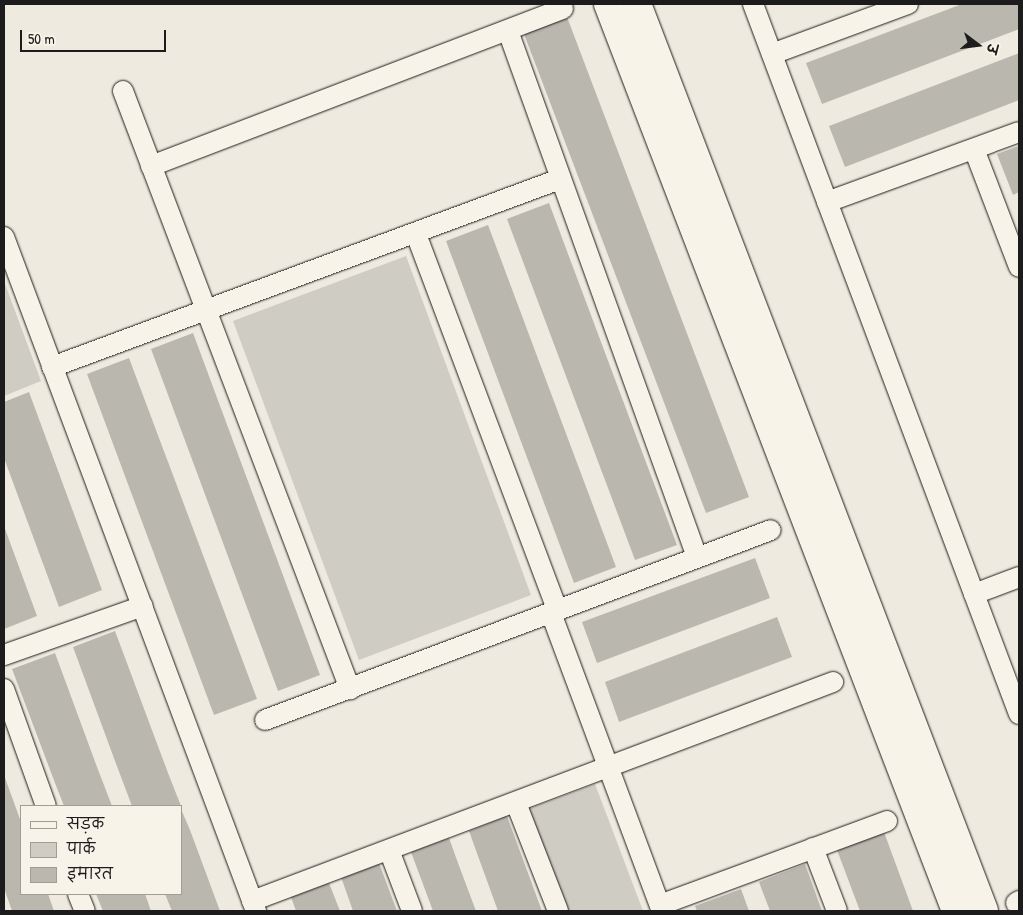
<!DOCTYPE html>
<meta charset="utf-8">
<style>
body{margin:0}
#map{position:relative;width:1023px;height:915px;overflow:hidden;background:#eeeae0;font-family:"Patrick Hand","Playpen Sans Deva",sans-serif}
div>[style]{position:absolute}
.green>*{inset:0;background:#cfccc3}
.building>*{inset:0;background:#bab7af}
.roads{filter:drop-shadow(0 0 1px #1c1c1c) drop-shadow(0 0 1px #1c1c1c)}
.minor>*{height:20px;margin:-10px;padding:0 10px;transform-origin:10px;border-radius:10px;background:#f7f3e8}
.secondary>*{height:28px;margin:-14px;padding:0 14px;transform-origin:14px;border-radius:14px;background:#f7f3e8}
span{translate:-50% -50%;white-space:nowrap;text-align:center;line-height:1.15;-webkit-text-stroke:4px #f7f3e8;paint-order:stroke}
.frame{position:absolute;inset:0;border:5px solid #1c1c1c;pointer-events:none}
.legend{position:absolute;left:20px;top:805px;width:162px;height:90px;box-sizing:border-box;background:#f7f3e8;border:1px solid #9f9d96;margin:0;padding:6px 9px;list-style:none;font-size:15px;color:#1c1c1c}
.legend li{display:flex;align-items:center;gap:10px;height:25px}
.legend b{width:25px;border:1px solid #9f9d96}
.north{position:absolute;left:953px;top:20px;width:50px;height:50px;-webkit-text-stroke:4px #f7f3e8;paint-order:stroke;rotate:105deg;font-size:14px;font-weight:700;line-height:20px;text-align:center;color:#1c1c1c}
.north::after{content:'';display:block;margin:auto;width:18px;height:22px;background:#1c1c1c;clip-path:polygon(50% 0,100% 100%,50% 72%,0 100%)}
.scale{position:absolute;left:20px;top:30px;width:146px;height:22px;box-sizing:border-box;border:2px solid #1c1c1c;border-top:0;padding-left:6px;font-size:15px;line-height:18px;white-space:nowrap;color:#1c1c1c;-webkit-text-stroke:4px #f7f3e8;paint-order:stroke}
</style>
<div id="map">
<div class="green">
<i style="clip-path:polygon(406px 256px,531px 595px,359px 660px,233px 321px)"></i>
<i style="clip-path:polygon(4px 281px,41px 381px,4px 396px)"></i>
<i style="clip-path:polygon(595px 784px,643px 911px,566px 911px,528px 809px)"></i>
</div>
<div class="building">
<i style="clip-path:polygon(962px 4px,1019px 4px,1019px 29px,822px 104px,806px 63px)"></i>
<i style="clip-path:polygon(567px 17px,749px 497px,706px 513px,524px 34px)"></i>
<i style="clip-path:polygon(1019px 53px,1019px 100px,845px 167px,829px 126px)"></i>
<i style="clip-path:polygon(1019px 146px,1019px 192px,1013px 195px,997px 154px)"></i>
<i style="clip-path:polygon(549px 203px,677px 545px,635px 560px,507px 219px)"></i>
<i style="clip-path:polygon(488px 225px,616px 567px,574px 583px,446px 241px)"></i>
<i style="clip-path:polygon(193px 333px,320px 675px,278px 691px,151px 349px)"></i>
<i style="clip-path:polygon(129px 358px,257px 699px,214px 715px,87px 374px)"></i>
<i style="clip-path:polygon(29px 392px,102px 590px,59px 607px,4px 458px,4px 402px)"></i>
<i style="clip-path:polygon(4px 526px,37px 616px,4px 629px)"></i>
<i style="clip-path:polygon(755px 558px,770px 598px,597px 663px,582px 622px)"></i>
<i style="clip-path:polygon(777px 617px,792px 657px,619px 722px,605px 682px)"></i>
<i style="clip-path:polygon(115px 631px,168px 773px,181px 806px,132px 806px,115px 761px,73px 647px)"></i>
<i style="clip-path:polygon(55px 653px,97px 767px,112px 806px,64px 806px,55px 783px,12px 669px)"></i>
<i style="clip-path:polygon(4px 775px,21px 822px,21px 894px,48px 894px,54px 911px,12px 911px,4px 888px)"></i>
<i style="clip-path:polygon(181px 809px,190px 830px,220px 911px,172px 911px,165px 894px,181px 894px)"></i>
<i style="clip-path:polygon(507px 816px,542px 911px,498px 911px,478px 856px,469px 831px)"></i>
<i style="clip-path:polygon(884px 832px,913px 911px,860px 911px,837px 850px)"></i>
<i style="clip-path:polygon(449px 838px,458px 863px,476px 911px,433px 911px,411px 852px)"></i>
<i style="clip-path:polygon(379px 863px,397px 911px,353px 911px,341px 877px)"></i>
<i style="clip-path:polygon(805px 864px,822px 911px,770px 911px,759px 882px)"></i>
<i style="clip-path:polygon(329px 883px,340px 911px,296px 911px,291px 897px)"></i>
<i style="clip-path:polygon(741px 889px,749px 911px,697px 911px,695px 906px)"></i>
<i style="clip-path:polygon(96px 894px,145px 894px,151px 911px,103px 911px)"></i>
</div>
<div class="roads">
<div class="minor">
<i style="left:753px;top:4px;width:758px;rotate:69.46deg"></i>
<i style="left:508px;top:31px;width:559px;rotate:70.24deg"></i>
<i style="left:772px;top:54px;width:145px;rotate:-20.2deg"></i>
<i style="left:123px;top:91px;width:640px;rotate:69.21deg"></i>
<i style="left:974px;top:149px;width:126px;rotate:69.1deg"></i>
<i style="left:151px;top:166px;width:441px;rotate:-20.9deg"></i>
<i style="left:827px;top:202px;width:204px;rotate:-20deg"></i>
<i style="left:416px;top:234px;width:403px;rotate:69.4deg"></i>
<i style="left:4px;top:237px;width:720px;rotate:69.5deg"></i>
<i style="left:52px;top:367px;width:542px;rotate:-20.31deg"></i>
<i style="left:974px;top:594px;width:48px;rotate:-20.7deg"></i>
<i style="left:551px;top:613px;width:318px;rotate:69.6deg"></i>
<i style="left:4px;top:655px;width:147px;rotate:-19.4deg"></i>
<i style="left:4px;top:689px;width:124px;rotate:70.3deg"></i>
<i style="left:265px;top:720px;width:540px;rotate:-20.58deg"></i>
<i style="left:516px;top:803px;width:116px;rotate:68.7deg"></i>
<i style="left:813px;top:848px;width:67px;rotate:69.1deg"></i>
<i style="left:389px;top:850px;width:65px;rotate:69.3deg"></i>
<i style="left:78px;top:894px;width:18px;rotate:68deg"></i>
<i style="left:252px;top:901px;width:621px;rotate:-20.65deg"></i>
<i style="left:1016px;top:903px;width:4px;rotate:-34deg"></i>
<i style="left:660px;top:905px;width:242px;rotate:-20.3deg"></i>
</div>
<div class="secondary">
<i style="left:608px;top:4px;width:971px;rotate:69.01deg"></i>
<i style="left:637px;top:4px;width:971px;rotate:69.06deg"></i>
</div>
</div>
<div class="frame"></div>
<ul class="legend">
<li><b style="height:6px;background:#f7f3e8"></b>सड़क</li>
<li><b style="height:14px;background:#cfccc3"></b>पार्क</li>
<li><b style="height:14px;background:#bab7af"></b>इमारत</li>
</ul>
<div class="north">उ</div>
<div class="scale">50 m</div>
</div>
